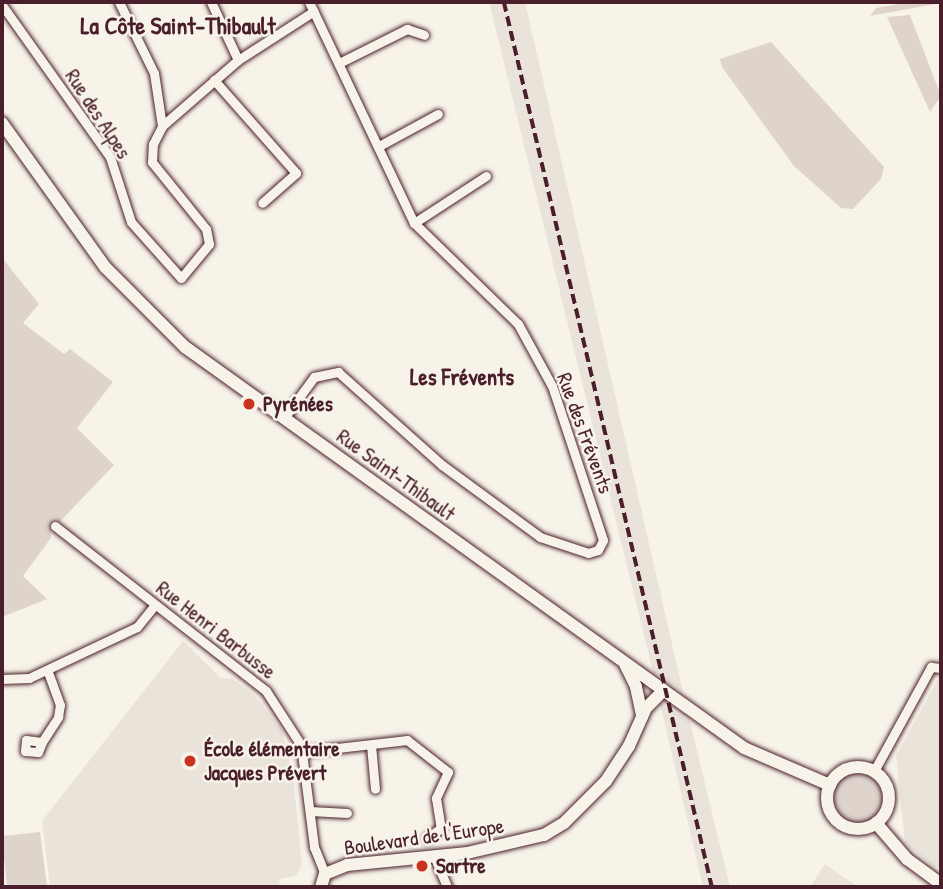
<!DOCTYPE html>
<meta charset="utf-8">
<style>
body{margin:0}
#map{position:relative;width:943px;height:889px;overflow:hidden;background:#f7f3e8;font-family:"Patrick Hand",sans-serif}
div>[style]{position:absolute}
.built>*{inset:0;background:#eae3da}
.green>*{inset:0;background:#ded4cc}
.round{border-radius:50%}
.roads{filter:drop-shadow(0 0 2px #4a1f2b) drop-shadow(0 0 2px #4a1f2b)}
.street>*{height:9px;margin:-4.5px;padding:0 4.5px;transform-origin:4.5px;border-radius:4.5px;background:#f7f3e8}
.secondary>*{height:12px;margin:-6px;padding:0 6px;transform-origin:6px;border-radius:6px;background:#f7f3e8}
.secondary>.ring{margin:-6px;padding:0;box-sizing:content-box;background:none;border:12px solid #f7f3e8;border-radius:50%}
.rail>*{height:3.5px;margin-top:-1.75px;transform-origin:0;background:repeating-linear-gradient(90deg,#4a1f2b 0 10px,transparent 0 15px)}
.dots>*{width:19px;height:19px;translate:-50% -50%;box-sizing:border-box;border:4px solid #f7f3e8;border-radius:50%}
span{translate:-50% -50%;white-space:nowrap;text-align:center;line-height:1.15;-webkit-text-stroke:5px #f7f3e8;paint-order:stroke}
.street-label{font-size:21px;color:#4a1f2b}
.poi-label{font-size:21px;color:#4a1f2b;font-weight:700}
.left{translate:0 -50%;text-align:left}
.neighbourhood-label{font-size:23px;color:#4a1f2b;font-weight:700}
.quarter-label{font-size:24px;color:#4a1f2b;font-weight:700}
.frame{position:absolute;inset:0;border:4px solid #4a1f2b;pointer-events:none}
</style>
<div id="map">
<div class="built">
<i style="clip-path:polygon(489px 2px,525px 2px,683px 692px,653px 672px)"></i>
<i style="clip-path:polygon(183px 641px,221px 678px,233px 679px,255px 696px,282px 730px,293px 776px,302px 865px,296px 876px,279px 879px,280px 887px,50px 887px,42px 821px)"></i>
<i style="clip-path:polygon(941px 674px,941px 867px,934px 867px,905px 843px,896px 756px)"></i>
<i style="clip-path:polygon(660px 703px,690px 722px,730px 887px,703px 887px)"></i>
<i style="clip-path:polygon(825px 864px,839px 874px,858px 887px,810px 887px)"></i>
</div>
<div class="green">
<i style="clip-path:polygon(911px 2px,941px 3px,870px 16px,876px 8px)"></i>
<i style="clip-path:polygon(910px 15px,941px 96px,930px 112px,887px 17px)"></i>
<i style="clip-path:polygon(771px 42px,884px 167px,881px 179px,853px 209px,841px 208px,794px 166px,722px 67px,720px 59px)"></i>
<i style="clip-path:polygon(2px 258px,39px 304px,23px 323px,64px 354px,70px 349px,113px 382px,77px 428px,114px 465px,51px 531px,51px 538px,23px 576px,47px 599px,2px 617px)"></i>
<i class="round" style="left:834px;top:774px;width:48px;height:48px"></i>
<i style="clip-path:polygon(40px 832px,47px 887px,7px 887px,2px 836px)"></i>
</div>
<div class="roads">
<div class="street">
<i style="left:119px;top:2px;width:79px;rotate:63.8deg"></i>
<i style="left:154px;top:73px;width:54px;rotate:81.4deg"></i>
<i style="left:211px;top:2px;width:64px;rotate:65deg"></i>
<i style="left:2px;top:5px;width:186px;rotate:54.6deg"></i>
<i style="left:110px;top:157px;width:68px;rotate:72.1deg"></i>
<i style="left:131px;top:222px;width:75px;rotate:48.2deg"></i>
<i style="left:181px;top:278px;width:44px;rotate:-50.5deg"></i>
<i style="left:209px;top:244px;width:15px;rotate:-101deg"></i>
<i style="left:206px;top:229px;width:86px;rotate:-128.9deg"></i>
<i style="left:152px;top:162px;width:18px;rotate:-87deg"></i>
<i style="left:153px;top:144px;width:20px;rotate:-63deg"></i>
<i style="left:162px;top:126px;width:101px;rotate:-41deg"></i>
<i style="left:238px;top:60px;width:90px;rotate:-32.8deg"></i>
<i style="left:341px;top:62px;width:74px;rotate:-26.6deg"></i>
<i style="left:407px;top:29px;width:18px;rotate:19deg"></i>
<i style="left:214px;top:80px;width:124px;rotate:48.6deg"></i>
<i style="left:296px;top:173px;width:45px;rotate:138.6deg"></i>
<i style="left:379px;top:146px;width:67px;rotate:-28.5deg"></i>
<i style="left:414px;top:223px;width:86px;rotate:-33.1deg"></i>
<i style="left:284px;top:418px;width:51px;rotate:-53.8deg"></i>
<i style="left:314px;top:377px;width:25px;rotate:-12deg"></i>
<i style="left:338px;top:372px;width:140px;rotate:41.8deg"></i>
<i style="left:442px;top:465px;width:122px;rotate:36.3deg"></i>
<i style="left:540px;top:537px;width:51px;rotate:18.4deg"></i>
<i style="left:588px;top:553px;width:10px;rotate:-17deg"></i>
<i style="left:598px;top:550px;width:11px;rotate:-63deg"></i>
<i style="left:603px;top:540px;width:162px;rotate:-108.3deg"></i>
<i style="left:552px;top:386px;width:71px;rotate:-118.7deg"></i>
<i style="left:518px;top:324px;width:145px;rotate:-135.8deg"></i>
<i style="left:414px;top:223px;width:245px;rotate:-115.4deg"></i>
<i style="left:55px;top:526px;width:268px;rotate:38deg"></i>
<i style="left:266px;top:691px;width:64px;rotate:57.1deg"></i>
<i style="left:301px;top:745px;width:103px;rotate:82.7deg"></i>
<i style="left:314px;top:847px;width:29px;rotate:68deg"></i>
<i style="left:2px;top:679px;width:27px;rotate:-2deg"></i>
<i style="left:29px;top:678px;width:119px;rotate:-25.3deg"></i>
<i style="left:137px;top:627px;width:28px;rotate:-51deg"></i>
<i style="left:42px;top:742px;width:11px;rotate:112deg"></i>
<i style="left:38px;top:752px;width:13px;rotate:-176deg"></i>
<i style="left:25px;top:751px;width:11px;rotate:-85deg"></i>
<i style="left:26px;top:740px;width:16px;rotate:7deg"></i>
<i style="left:42px;top:742px;width:30px;rotate:-57deg"></i>
<i style="left:58px;top:717px;width:12px;rotate:-81deg"></i>
<i style="left:60px;top:705px;width:37px;rotate:-110deg"></i>
<i style="left:371px;top:745px;width:44px;rotate:84.8deg"></i>
<i style="left:302px;top:752px;width:106px;rotate:-6.5deg"></i>
<i style="left:407px;top:740px;width:52px;rotate:38deg"></i>
<i style="left:448px;top:772px;width:29px;rotate:115deg"></i>
<i style="left:436px;top:798px;width:30px;rotate:81deg"></i>
<i style="left:441px;top:828px;width:17px;rotate:144deg"></i>
<i style="left:874px;top:771px;width:119px;rotate:-61.3deg"></i>
<i style="left:931px;top:667px;width:10px;rotate:6deg"></i>
<i style="left:310px;top:811px;width:37px;rotate:3deg"></i>
<i style="left:434px;top:856px;width:34px;rotate:67deg"></i>
</div>
<div class="secondary">
<i style="left:2px;top:123px;width:178px;rotate:54.4deg"></i>
<i style="left:106px;top:268px;width:112px;rotate:45deg"></i>
<i style="left:185px;top:347px;width:688px;rotate:35.65deg"></i>
<i style="left:744px;top:748px;width:94px;rotate:23.3deg"></i>
<i style="left:625px;top:664px;width:25px;rotate:64deg"></i>
<i style="left:636px;top:687px;width:30px;rotate:78deg"></i>
<i class="ring" style="left:827px;top:767px;width:50px;height:50px"></i>
<i style="left:876px;top:823px;width:48px;rotate:49.3deg"></i>
<i style="left:907px;top:859px;width:42px;rotate:36.3deg"></i>
<i style="left:321px;top:887px;width:14px;rotate:-73deg"></i>
<i style="left:325px;top:874px;width:24px;rotate:-22deg"></i>
<i style="left:347px;top:865px;width:121px;rotate:-5.7deg"></i>
<i style="left:467px;top:853px;width:79px;rotate:-13.2deg"></i>
<i style="left:544px;top:835px;width:23px;rotate:-31deg"></i>
<i style="left:564px;top:823px;width:59px;rotate:-45deg"></i>
<i style="left:606px;top:781px;width:42px;rotate:-56.7deg"></i>
<i style="left:629px;top:746px;width:42px;rotate:-65.9deg"></i>
<i style="left:646px;top:708px;width:25px;rotate:-45deg"></i>
</div>
</div>
<div class="rail">
<i style="left:504px;top:2px;width:909px;rotate:76.77deg"></i>
</div>
<div class="dots">
<i style="left:249px;top:404px;background:#c8321e"></i>
<i style="left:190px;top:761px;background:#c8321e"></i>
<i style="left:422px;top:866px;background:#c8321e"></i>
</div>
<div class="street-label">
<span style="left:98px;top:114px;rotate:57deg">Rue des Alpes</span>
<span style="left:585px;top:433px;rotate:70deg">Rue des Frévents</span>
<span style="left:396px;top:475px;rotate:36deg">Rue Saint-Thibault</span>
<span style="left:216px;top:630px;rotate:38deg">Rue Henri Barbusse</span>
<span style="left:424px;top:837px;rotate:-8deg">Boulevard de l'Europe</span>
</div>
<div class="poi-label">
<span class="left" style="left:263px;top:404px">Pyrénées</span>
<span class="left" style="left:204px;top:761px">École élémentaire<br>Jacques Prévert</span>
<span class="left" style="left:436px;top:866px">Sartre</span>
</div>
<div class="neighbourhood-label">
<span style="left:462px;top:377px">Les Frévents</span>
</div>
<div class="quarter-label">
<span style="left:178px;top:26px">La Côte Saint-Thibault</span>
</div>
<div class="frame"></div>
</div>
